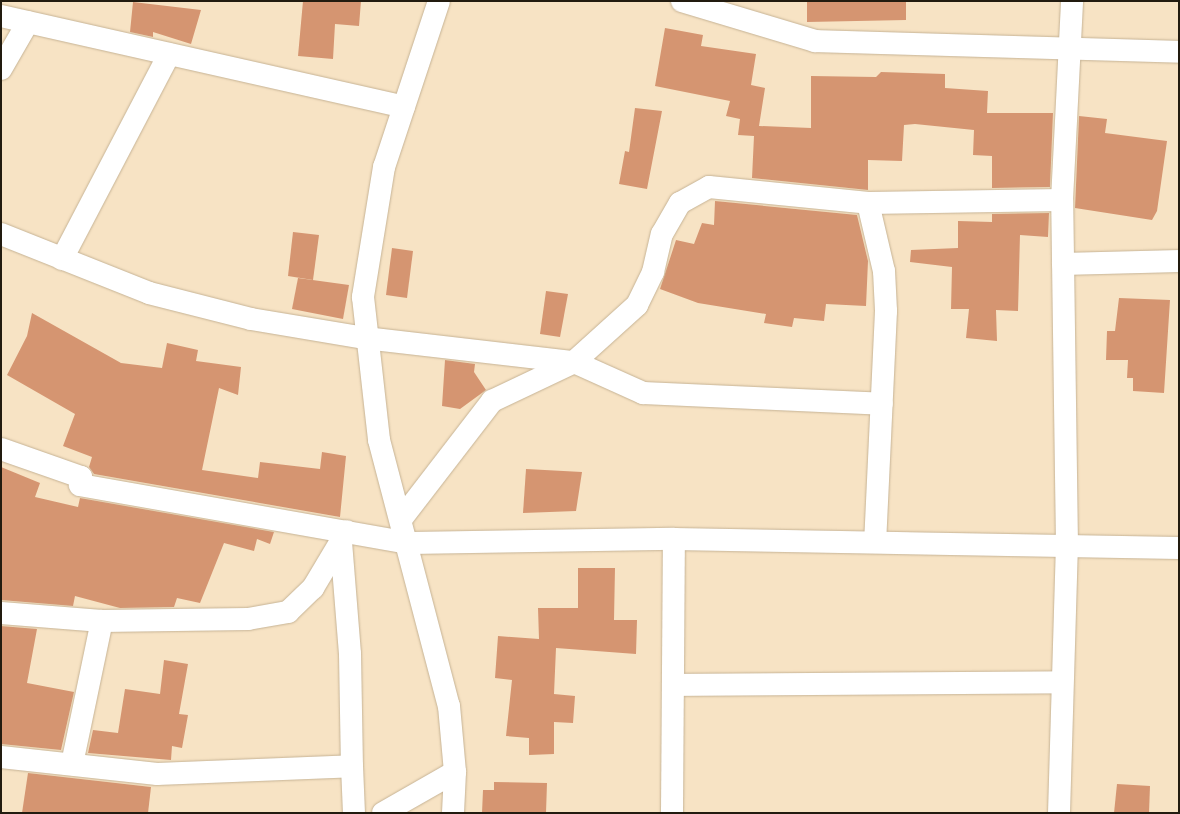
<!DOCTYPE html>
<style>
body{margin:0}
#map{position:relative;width:1180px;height:814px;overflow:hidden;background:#f7e3c4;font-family:Signika,sans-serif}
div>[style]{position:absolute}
.building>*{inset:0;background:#d59571}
.roads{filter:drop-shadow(0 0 1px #c6b395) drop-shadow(0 0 1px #c6b395)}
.street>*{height:22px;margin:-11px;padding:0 11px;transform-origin:11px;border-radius:11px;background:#fff}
span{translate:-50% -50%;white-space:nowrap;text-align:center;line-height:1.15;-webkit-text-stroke:5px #fff;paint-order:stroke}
.frame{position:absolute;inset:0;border:2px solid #221b0f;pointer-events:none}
</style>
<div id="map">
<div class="building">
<i style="clip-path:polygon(303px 1px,361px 1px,359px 26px,335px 24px,333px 59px,298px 56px)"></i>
<i style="clip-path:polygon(807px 1px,906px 1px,906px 20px,807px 22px)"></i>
<i style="clip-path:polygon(133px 2px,201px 10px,191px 44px,153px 32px,153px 37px,130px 32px)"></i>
<i style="clip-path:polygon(665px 28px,703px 35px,701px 46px,756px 54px,751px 85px,765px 88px,759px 126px,811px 128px,811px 76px,876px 77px,881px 72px,945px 74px,945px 88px,988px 91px,987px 113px,1053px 113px,1050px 187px,992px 188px,992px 156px,973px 155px,974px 130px,915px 124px,904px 125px,902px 161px,868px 160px,868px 190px,752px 178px,754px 136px,738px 135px,740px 119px,726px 116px,730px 101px,655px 86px)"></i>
<i style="clip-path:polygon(635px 108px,662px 111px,647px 189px,619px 184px,625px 151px,629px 152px)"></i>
<i style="clip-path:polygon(1079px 116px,1107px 119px,1105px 133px,1167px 141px,1157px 211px,1152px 220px,1075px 208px)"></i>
<i style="clip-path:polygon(715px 201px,857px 215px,868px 261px,866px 306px,826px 304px,824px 321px,794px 318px,792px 327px,764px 323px,766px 314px,698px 303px,660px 289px,676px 240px,694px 244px,702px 223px,714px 225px)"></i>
<i style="clip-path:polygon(1049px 213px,1048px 237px,1020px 235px,1018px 311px,996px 310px,997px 341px,966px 338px,969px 309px,951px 309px,952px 267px,910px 262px,911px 250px,958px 248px,958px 221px,992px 222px,992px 214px)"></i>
<i style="clip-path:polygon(293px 232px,319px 235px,313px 280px,288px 276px)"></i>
<i style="clip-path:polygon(392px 248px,413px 251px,407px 298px,386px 295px)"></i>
<i style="clip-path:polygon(298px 278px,349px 285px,343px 319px,292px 309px)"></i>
<i style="clip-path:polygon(546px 291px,568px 294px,560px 337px,540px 334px)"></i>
<i style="clip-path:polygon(1119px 298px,1170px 300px,1164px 393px,1133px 391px,1133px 378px,1127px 378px,1128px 360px,1106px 360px,1107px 331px,1115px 331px)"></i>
<i style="clip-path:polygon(32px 313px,121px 363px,162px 368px,167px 343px,198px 350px,196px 361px,241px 367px,238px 395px,219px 388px,202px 470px,258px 478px,260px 462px,320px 469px,322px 452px,346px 456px,340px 517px,94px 474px,89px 467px,92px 457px,63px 446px,75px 414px,7px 375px,27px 336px)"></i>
<i style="clip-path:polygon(445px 360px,475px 364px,474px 372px,486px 390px,460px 409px,442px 406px)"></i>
<i style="clip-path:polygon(1px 467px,40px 483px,35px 497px,78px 507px,80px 498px,274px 532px,270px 544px,257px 539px,254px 551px,224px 543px,200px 603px,177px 598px,174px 607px,120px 608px,75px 596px,73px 606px,1px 600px)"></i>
<i style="clip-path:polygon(526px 469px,582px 472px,576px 511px,523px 513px)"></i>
<i style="clip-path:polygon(578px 568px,615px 568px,614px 620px,637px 620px,636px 654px,556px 648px,554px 694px,575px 696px,573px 723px,554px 722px,554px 754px,529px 755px,529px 738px,506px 736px,512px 680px,495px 678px,498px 636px,539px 639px,538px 608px,578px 608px)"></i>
<i style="clip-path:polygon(1px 626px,37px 629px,27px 683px,74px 692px,61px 750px,1px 744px)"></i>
<i style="clip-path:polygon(164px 660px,188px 664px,179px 714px,188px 715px,182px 748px,172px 746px,171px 760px,88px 753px,93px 730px,118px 733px,125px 689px,160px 694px)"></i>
<i style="clip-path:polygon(28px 773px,151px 787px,148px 813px,22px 813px)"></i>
<i style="clip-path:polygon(494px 782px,547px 783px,546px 813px,482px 813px,483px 790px,494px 790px)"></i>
<i style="clip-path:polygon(1117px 784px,1150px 786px,1149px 813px,1114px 813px)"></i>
</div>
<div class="roads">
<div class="street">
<i style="left:439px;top:1px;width:175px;rotate:108.3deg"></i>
<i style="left:384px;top:167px;width:132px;rotate:99.2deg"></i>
<i style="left:363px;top:297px;width:144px;rotate:83.6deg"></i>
<i style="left:379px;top:440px;width:275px;rotate:75.3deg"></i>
<i style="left:449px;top:706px;width:66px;rotate:84.8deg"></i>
<i style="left:455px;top:772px;width:41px;rotate:92.8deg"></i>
<i style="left:682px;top:1px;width:139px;rotate:16.7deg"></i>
<i style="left:815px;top:41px;width:364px;rotate:1.7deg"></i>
<i style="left:1px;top:16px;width:413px;rotate:12.7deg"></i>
<i style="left:1px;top:69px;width:54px;rotate:-60.1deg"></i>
<i style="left:868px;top:203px;width:70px;rotate:76.8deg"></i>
<i style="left:884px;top:271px;width:40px;rotate:87.1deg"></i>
<i style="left:886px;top:311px;width:231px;rotate:92.7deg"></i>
<i style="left:1px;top:234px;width:159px;rotate:21.7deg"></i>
<i style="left:149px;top:293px;width:105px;rotate:14.3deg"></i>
<i style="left:251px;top:319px;width:116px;rotate:9.5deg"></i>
<i style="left:365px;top:338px;width:210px;rotate:6.6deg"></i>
<i style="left:574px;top:362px;width:76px;rotate:24.2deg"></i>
<i style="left:643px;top:393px;width:239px;rotate:2.6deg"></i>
<i style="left:62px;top:259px;width:231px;rotate:-62.4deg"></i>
<i style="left:1063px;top:264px;width:116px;rotate:-1.5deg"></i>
<i style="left:1px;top:449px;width:85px;rotate:19.3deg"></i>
<i style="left:81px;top:477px;width:8px;rotate:97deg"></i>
<i style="left:80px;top:485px;width:335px;rotate:10deg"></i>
<i style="left:410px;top:543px;width:264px;rotate:-0.9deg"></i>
<i style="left:674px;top:539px;width:505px;rotate:1.02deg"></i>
<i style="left:402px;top:518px;width:148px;rotate:-52.4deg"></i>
<i style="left:492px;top:401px;width:91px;rotate:-25.4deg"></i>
<i style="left:574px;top:362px;width:85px;rotate:-42.1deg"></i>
<i style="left:637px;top:305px;width:37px;rotate:-64deg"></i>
<i style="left:653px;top:272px;width:39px;rotate:-77deg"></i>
<i style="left:662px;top:234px;width:36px;rotate:-60deg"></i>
<i style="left:680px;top:203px;width:33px;rotate:-29deg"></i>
<i style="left:709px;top:187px;width:160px;rotate:5.7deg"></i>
<i style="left:868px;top:203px;width:194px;rotate:-0.9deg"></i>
<i style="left:341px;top:542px;width:112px;rotate:85.4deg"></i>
<i style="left:350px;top:654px;width:112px;rotate:89deg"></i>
<i style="left:1px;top:613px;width:101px;rotate:4.5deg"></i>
<i style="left:102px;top:621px;width:146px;rotate:-0.8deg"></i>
<i style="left:248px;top:619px;width:41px;rotate:-9.9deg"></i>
<i style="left:288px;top:612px;width:35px;rotate:-44deg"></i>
<i style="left:313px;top:588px;width:66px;rotate:-59.2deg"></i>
<i style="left:674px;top:685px;width:388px;rotate:-0.4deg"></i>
<i style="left:1px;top:757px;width:157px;rotate:6.2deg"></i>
<i style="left:157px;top:774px;width:195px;rotate:-2.3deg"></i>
<i style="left:352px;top:766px;width:47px;rotate:87.6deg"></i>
<i style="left:72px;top:764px;width:146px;rotate:-78.2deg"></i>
<i style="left:383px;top:813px;width:83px;rotate:-29.7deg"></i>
<i style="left:672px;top:813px;width:274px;rotate:-89.6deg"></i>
<i style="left:1059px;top:813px;width:267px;rotate:-88.3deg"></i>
<i style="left:1067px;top:546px;width:346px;rotate:-90.8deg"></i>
<i style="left:1062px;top:200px;width:199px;rotate:-87.1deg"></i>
</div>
</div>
<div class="frame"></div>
</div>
